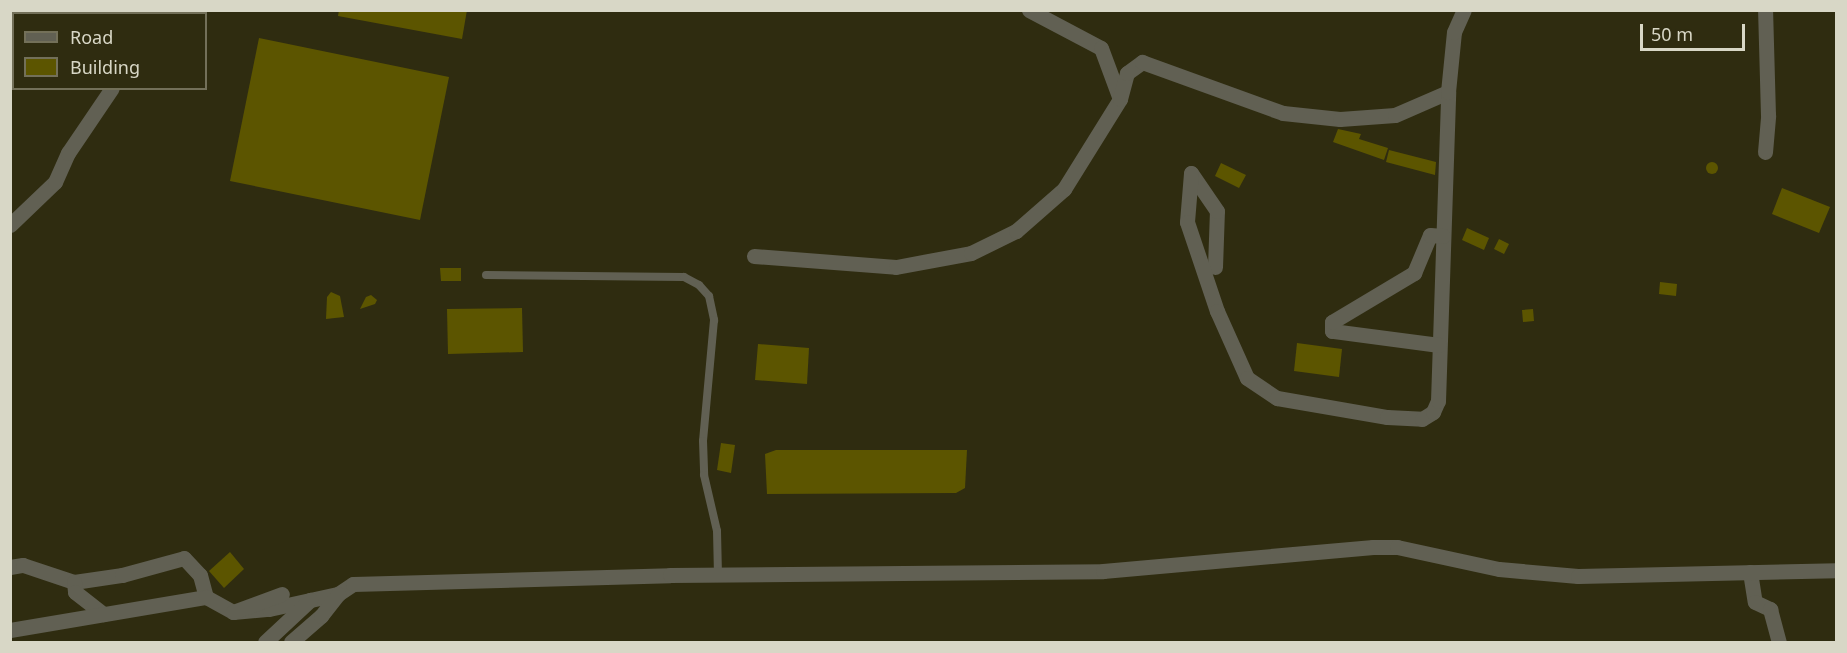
<!DOCTYPE html>
<style>
body{margin:0}
#map{position:relative;width:1847px;height:653px;overflow:hidden;background:#2f2c10;font-family:"Noto Sans",sans-serif}
div>[style]{position:absolute}
.building>*{inset:0;background:#5c5500}
.round{border-radius:50%}
.service>*{height:8px;margin:-4px;padding:0 4px;transform-origin:4px;border-radius:4px;background:#616053}
.minor>*{height:15px;margin:-7.5px;padding:0 7.5px;transform-origin:7.5px;border-radius:7.5px;background:#616053}
span{translate:-50% -50%;white-space:nowrap;text-align:center;line-height:1.15;-webkit-text-stroke:4.5px #2f2c10;paint-order:stroke}
.frame{position:absolute;inset:0;border:12px solid #d8d7c6;pointer-events:none}
.legend{position:absolute;left:12px;top:12px;width:195px;height:78px;box-sizing:border-box;background:#2f2c10;border:2px solid #737059;margin:0;padding:8px 10px;list-style:none;font-size:18px;color:#d8d7c6}
.legend li{display:flex;align-items:center;gap:12px;height:30px}
.legend b{width:30px;border:2px solid #737059}
.scale{position:absolute;left:1640px;top:24px;width:105px;height:27px;box-sizing:border-box;border:3px solid #d8d7c6;border-top:0;padding-left:8px;font-size:18px;line-height:21px;white-space:nowrap;color:#d8d7c6;-webkit-text-stroke:4px #2f2c10;paint-order:stroke}
</style>
<div id="map">
<div class="building">
<i style="clip-path:polygon(339px 10px,467px 10px,462px 39px,338px 16px)"></i>
<i style="clip-path:polygon(259px 38px,449px 77px,420px 220px,230px 181px)"></i>
<i style="clip-path:polygon(1338px 129px,1361px 134px,1359px 139px,1388px 148px,1384px 160px,1333px 142px)"></i>
<i style="clip-path:polygon(1389px 150px,1436px 162px,1435px 175px,1386px 162px)"></i>
<i class="round" style="left:1706px;top:162px;width:12px;height:12px"></i>
<i style="clip-path:polygon(1221px 163px,1246px 175px,1239px 188px,1215px 176px)"></i>
<i style="clip-path:polygon(1782px 188px,1830px 207px,1819px 233px,1772px 214px)"></i>
<i style="clip-path:polygon(1467px 228px,1489px 238px,1484px 250px,1462px 240px)"></i>
<i style="clip-path:polygon(1499px 239px,1509px 244px,1504px 254px,1494px 249px)"></i>
<i style="clip-path:polygon(440px 268px,461px 268px,461px 281px,441px 281px)"></i>
<i style="clip-path:polygon(1660px 282px,1677px 284px,1676px 296px,1659px 294px)"></i>
<i style="clip-path:polygon(331px 292px,340px 296px,344px 317px,326px 319px,327px 297px)"></i>
<i style="clip-path:polygon(371px 295px,377px 300px,375px 304px,360px 309px,366px 297px)"></i>
<i style="clip-path:polygon(522px 308px,523px 352px,448px 354px,447px 309px)"></i>
<i style="clip-path:polygon(1533px 309px,1534px 321px,1523px 322px,1522px 310px)"></i>
<i style="clip-path:polygon(1297px 343px,1342px 349px,1339px 377px,1294px 371px)"></i>
<i style="clip-path:polygon(758px 344px,809px 348px,807px 384px,755px 380px)"></i>
<i style="clip-path:polygon(721px 443px,735px 445px,731px 473px,717px 470px)"></i>
<i style="clip-path:polygon(776px 450px,967px 450px,965px 488px,956px 493px,767px 494px,765px 454px)"></i>
<i style="clip-path:polygon(230px 552px,244px 569px,224px 588px,209px 571px)"></i>
</div>
<div class="service">
<i style="left:486px;top:275px;width:198px;rotate:0.6deg"></i>
<i style="left:684px;top:277px;width:17px;rotate:28deg"></i>
<i style="left:699px;top:285px;width:15px;rotate:48deg"></i>
<i style="left:709px;top:296px;width:25px;rotate:78deg"></i>
<i style="left:714px;top:320px;width:121px;rotate:95.2deg"></i>
<i style="left:703px;top:441px;width:34px;rotate:88deg"></i>
<i style="left:704px;top:475px;width:57px;rotate:76.9deg"></i>
<i style="left:717px;top:531px;width:44px;rotate:88.7deg"></i>
</div>
<div class="minor">
<i style="left:1029px;top:10px;width:81px;rotate:27.8deg"></i>
<i style="left:1101px;top:48px;width:54px;rotate:69.6deg"></i>
<i style="left:163px;top:14px;width:4px;rotate:-63deg"></i>
<i style="left:1765px;top:152px;width:37px;rotate:-85deg"></i>
<i style="left:1768px;top:115px;width:105px;rotate:-91.6deg"></i>
<i style="left:10px;top:225px;width:62px;rotate:-43.7deg"></i>
<i style="left:55px;top:182px;width:32px;rotate:-66deg"></i>
<i style="left:68px;top:153px;width:78px;rotate:-55.9deg"></i>
<i style="left:754px;top:256px;width:142px;rotate:4.4deg"></i>
<i style="left:896px;top:267px;width:76px;rotate:-10.6deg"></i>
<i style="left:971px;top:253px;width:50px;rotate:-26.1deg"></i>
<i style="left:1016px;top:231px;width:64px;rotate:-41.2deg"></i>
<i style="left:1064px;top:189px;width:106px;rotate:-58.1deg"></i>
<i style="left:1120px;top:99px;width:27px;rotate:-75deg"></i>
<i style="left:1127px;top:73px;width:19px;rotate:-36deg"></i>
<i style="left:1142px;top:62px;width:150px;rotate:19.9deg"></i>
<i style="left:1283px;top:113px;width:57px;rotate:6deg"></i>
<i style="left:1340px;top:119px;width:55px;rotate:-4.2deg"></i>
<i style="left:1395px;top:115px;width:58px;rotate:-23.5deg"></i>
<i style="left:1215px;top:267px;width:56px;rotate:-88deg"></i>
<i style="left:1217px;top:211px;width:46px;rotate:-124.4deg"></i>
<i style="left:1191px;top:173px;width:49px;rotate:94.7deg"></i>
<i style="left:1187px;top:222px;width:94px;rotate:71.4deg"></i>
<i style="left:1217px;top:311px;width:73px;rotate:65.9deg"></i>
<i style="left:1247px;top:378px;width:36px;rotate:34deg"></i>
<i style="left:1277px;top:398px;width:112px;rotate:9.8deg"></i>
<i style="left:1387px;top:417px;width:35px;rotate:3deg"></i>
<i style="left:1422px;top:419px;width:13px;rotate:-32deg"></i>
<i style="left:1433px;top:412px;width:12px;rotate:-66deg"></i>
<i style="left:1438px;top:401px;width:309px;rotate:-88.1deg"></i>
<i style="left:1448px;top:92px;width:60px;rotate:-84.3deg"></i>
<i style="left:1454px;top:32px;width:24px;rotate:-66deg"></i>
<i style="left:1439px;top:345px;width:108px;rotate:-172.5deg"></i>
<i style="left:1332px;top:331px;width:9px;rotate:-90deg"></i>
<i style="left:1332px;top:322px;width:96px;rotate:-30.9deg"></i>
<i style="left:1414px;top:273px;width:41px;rotate:-67.2deg"></i>
<i style="left:1430px;top:235px;width:13px;rotate:4deg"></i>
<i style="left:10px;top:567px;width:13px;rotate:-9deg"></i>
<i style="left:23px;top:565px;width:54px;rotate:18.4deg"></i>
<i style="left:74px;top:582px;width:49px;rotate:-8.3deg"></i>
<i style="left:122px;top:575px;width:64px;rotate:-15.3deg"></i>
<i style="left:184px;top:558px;width:23px;rotate:47deg"></i>
<i style="left:200px;top:575px;width:23px;rotate:75deg"></i>
<i style="left:1750px;top:572px;width:30px;rotate:81deg"></i>
<i style="left:1755px;top:602px;width:17px;rotate:25deg"></i>
<i style="left:1770px;top:609px;width:34px;rotate:75deg"></i>
<i style="left:74px;top:582px;width:10px;rotate:84deg"></i>
<i style="left:75px;top:592px;width:36px;rotate:38deg"></i>
<i style="left:233px;top:612px;width:36px;rotate:-5deg"></i>
<i style="left:269px;top:609px;width:71px;rotate:-12.3deg"></i>
<i style="left:338px;top:594px;width:18px;rotate:-34deg"></i>
<i style="left:353px;top:584px;width:317px;rotate:-1.6deg"></i>
<i style="left:670px;top:575px;width:433px;rotate:-0.5deg"></i>
<i style="left:1103px;top:571px;width:271px;rotate:-5.1deg"></i>
<i style="left:1373px;top:547px;width:24px"></i>
<i style="left:1397px;top:547px;width:104px;rotate:12.2deg"></i>
<i style="left:1499px;top:569px;width:79px;rotate:5.1deg"></i>
<i style="left:1578px;top:576px;width:258px;rotate:-1.3deg"></i>
<i style="left:10px;top:630px;width:199px;rotate:-9.6deg"></i>
<i style="left:206px;top:597px;width:31px;rotate:29deg"></i>
<i style="left:233px;top:612px;width:52px;rotate:-20.2deg"></i>
<i style="left:265px;top:642px;width:62px;rotate:-43deg"></i>
<i style="left:291px;top:642px;width:40px;rotate:-41deg"></i>
<i style="left:321px;top:616px;width:28px;rotate:-52deg"></i>
</div>
<div class="frame"></div>
<ul class="legend">
<li><b style="height:8px;background:#616053"></b>Road</li>
<li><b style="height:16px;background:#5c5500"></b>Building</li>
</ul>
<div class="scale">50 m</div>
</div>
